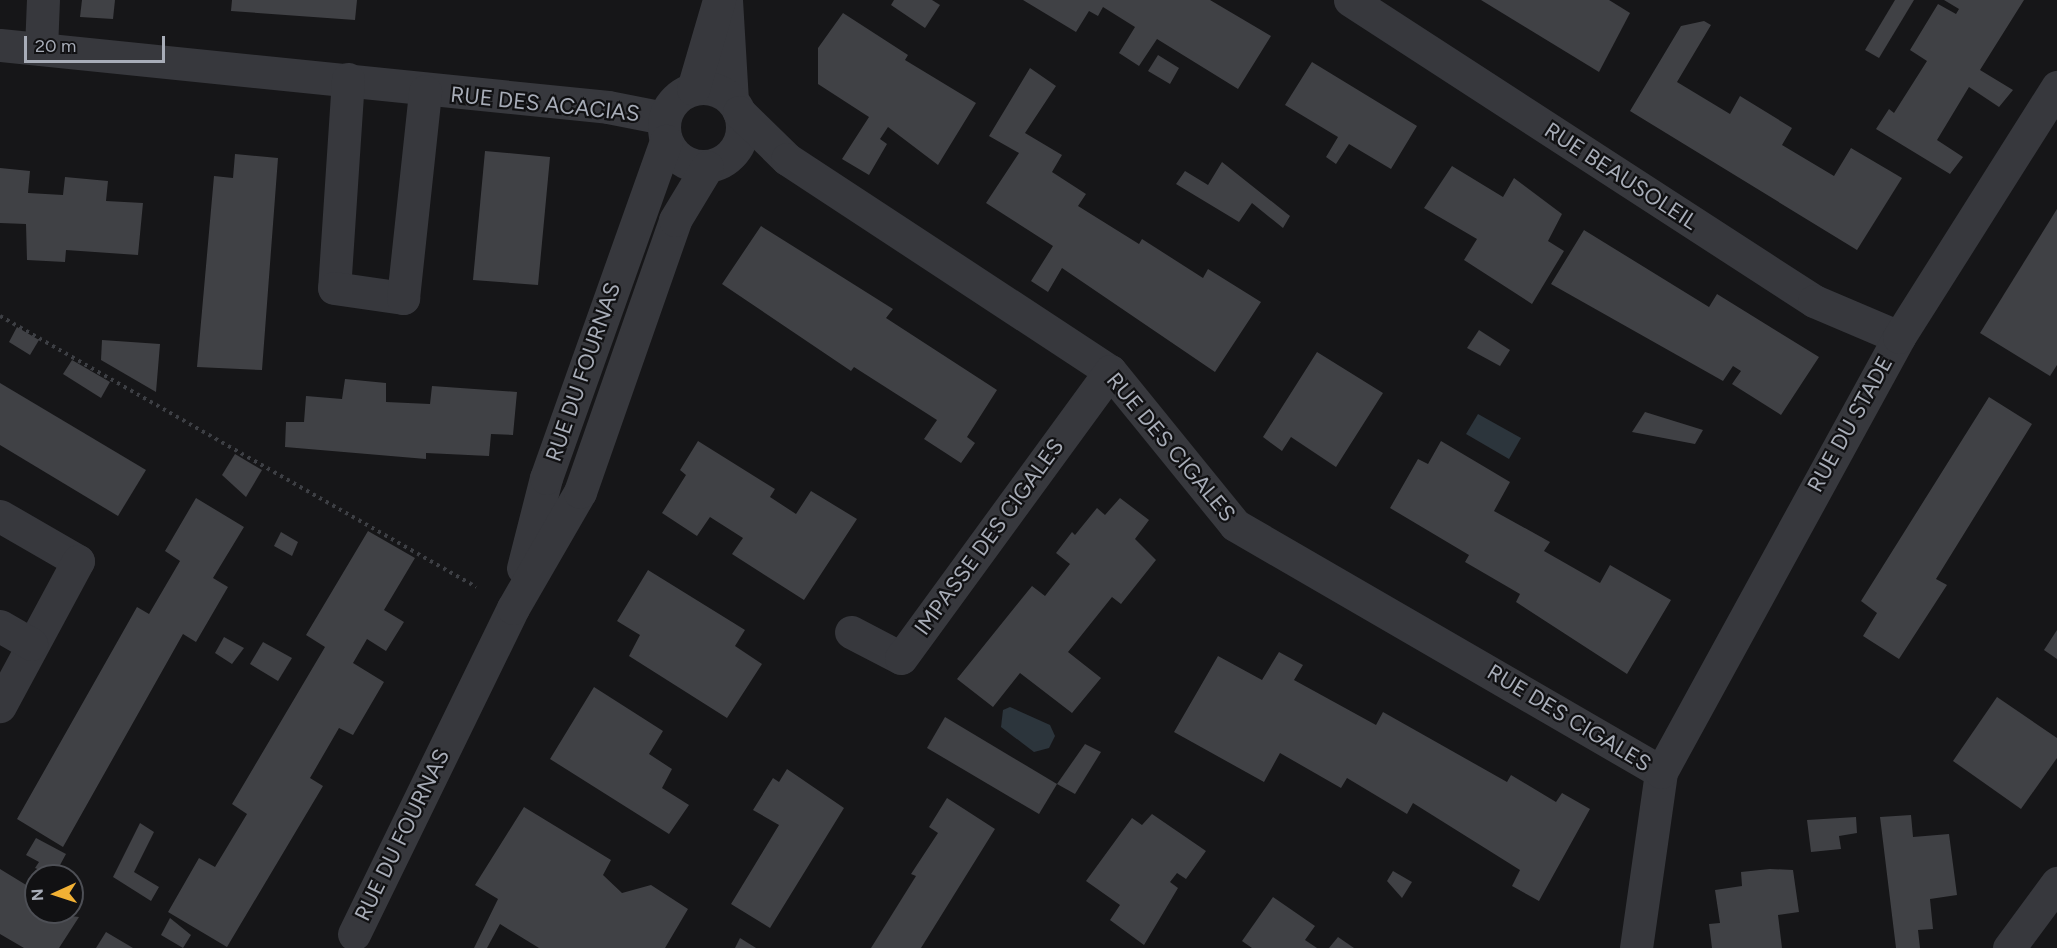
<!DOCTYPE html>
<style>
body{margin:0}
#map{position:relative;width:2057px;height:948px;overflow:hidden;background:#161618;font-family:Figtree,sans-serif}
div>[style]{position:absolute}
.water>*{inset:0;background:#2c353c}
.building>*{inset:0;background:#404145}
.path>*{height:4px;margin-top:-2px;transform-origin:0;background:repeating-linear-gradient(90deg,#3d3f44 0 3px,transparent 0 7.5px)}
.minor>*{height:33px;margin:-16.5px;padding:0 16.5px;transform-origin:16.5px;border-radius:16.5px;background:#37383d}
.minor>.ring{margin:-16.5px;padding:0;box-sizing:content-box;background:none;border:33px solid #37383d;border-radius:50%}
span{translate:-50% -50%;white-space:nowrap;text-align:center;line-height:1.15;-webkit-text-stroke:4.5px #111113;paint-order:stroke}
.street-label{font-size:22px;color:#a8adb8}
.north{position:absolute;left:24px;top:864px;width:60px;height:60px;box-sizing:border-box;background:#111113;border:2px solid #4d4f55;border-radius:50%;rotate:267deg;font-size:16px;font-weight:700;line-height:24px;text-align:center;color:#a8adb8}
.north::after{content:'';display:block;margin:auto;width:21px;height:27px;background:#f2b134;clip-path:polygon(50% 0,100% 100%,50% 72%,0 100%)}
.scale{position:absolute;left:24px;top:36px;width:141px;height:27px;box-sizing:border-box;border:3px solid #a8adb8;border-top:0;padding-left:8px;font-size:18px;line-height:21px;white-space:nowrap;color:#a8adb8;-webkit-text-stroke:4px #111113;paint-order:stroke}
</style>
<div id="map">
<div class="water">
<i style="clip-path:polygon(1478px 414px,1521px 438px,1509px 459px,1466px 434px)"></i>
<i style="clip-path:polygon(1010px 707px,1050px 725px,1055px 736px,1049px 748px,1034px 752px,1001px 727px,1003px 710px)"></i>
</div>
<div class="building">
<i style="clip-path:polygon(82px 0,115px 0,113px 19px,80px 17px)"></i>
<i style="clip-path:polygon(232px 0,357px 0,355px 20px,231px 11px)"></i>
<i style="clip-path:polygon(894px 0,932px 0,940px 5px,925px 28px,891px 5px)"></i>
<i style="clip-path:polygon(1023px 0,1210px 0,1271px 36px,1238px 89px,1157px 39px,1139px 66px,1119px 53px,1135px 27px,1103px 7px,1098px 16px,1089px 11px,1076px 32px)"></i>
<i style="clip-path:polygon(1481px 0,1609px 0,1630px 13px,1599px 72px)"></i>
<i style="clip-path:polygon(1895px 0,1914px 0,1879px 58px,1865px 50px)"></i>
<i style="clip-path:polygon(1944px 0,2024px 0,1980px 70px,2013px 90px,1999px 107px,1969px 87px,1937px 140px,1963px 157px,1950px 174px,1876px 129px,1889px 109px,1894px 113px,1927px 61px,1910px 50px,1938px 4px,1956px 14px,1959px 9px)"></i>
<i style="clip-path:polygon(843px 13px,908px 55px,905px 60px,976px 103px,938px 165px,888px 127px,880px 139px,887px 144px,869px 175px,842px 159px,869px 117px,818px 84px,818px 48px)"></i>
<i style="clip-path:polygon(1704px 21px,1711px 25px,1677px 82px,1730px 114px,1740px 96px,1792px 128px,1782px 145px,1834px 176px,1851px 148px,1902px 178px,1857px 250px,1630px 111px,1681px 26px)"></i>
<i style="clip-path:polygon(1158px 55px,1179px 68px,1170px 84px,1148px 71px)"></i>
<i style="clip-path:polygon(1312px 62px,1417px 126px,1391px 169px,1349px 144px,1336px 164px,1326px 157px,1338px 137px,1285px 105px)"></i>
<i style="clip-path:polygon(1030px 68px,1056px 86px,1025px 133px,1062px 155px,1052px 172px,1086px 194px,1078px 206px,1139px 244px,1142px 239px,1203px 278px,1208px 269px,1261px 302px,1215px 372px,1062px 268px,1048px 292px,1031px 281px,1053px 246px,986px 203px,1019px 153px,989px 136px)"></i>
<i style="clip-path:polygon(485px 151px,550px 157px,538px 285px,473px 280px)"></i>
<i style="clip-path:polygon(235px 154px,278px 158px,262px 370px,197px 367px,214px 176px,233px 178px)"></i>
<i style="clip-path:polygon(1222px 162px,1290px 216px,1283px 228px,1252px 203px,1239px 222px,1176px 184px,1185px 171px,1208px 185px)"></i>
<i style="clip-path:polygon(1452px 166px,1503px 197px,1514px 178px,1562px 214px,1548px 241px,1564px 251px,1532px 304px,1464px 260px,1477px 239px,1424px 208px)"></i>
<i style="clip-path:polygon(0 168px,30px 171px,28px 193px,63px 195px,65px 177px,108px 181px,106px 201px,143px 203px,138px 255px,66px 250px,65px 262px,27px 260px,26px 224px,0 223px)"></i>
<i style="clip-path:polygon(2057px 209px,2057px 365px,2050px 376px,1980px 333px)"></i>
<i style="clip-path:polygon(761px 226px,893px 309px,886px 318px,997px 390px,967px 437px,975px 443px,961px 463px,924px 439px,937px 420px,854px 367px,851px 371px,722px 284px)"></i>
<i style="clip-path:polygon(1584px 230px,1709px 307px,1717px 294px,1819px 357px,1781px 415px,1732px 384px,1741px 371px,1733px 366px,1723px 381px,1551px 284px)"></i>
<i style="clip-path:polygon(17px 327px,39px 340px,30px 355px,9px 342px)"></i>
<i style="clip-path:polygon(1479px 330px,1510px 350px,1500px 366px,1467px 348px)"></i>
<i style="clip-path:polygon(102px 340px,160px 344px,156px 392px,101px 360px)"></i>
<i style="clip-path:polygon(1317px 352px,1383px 393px,1336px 467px,1291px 437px,1282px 451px,1263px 437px)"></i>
<i style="clip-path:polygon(72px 360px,110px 382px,101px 398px,63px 374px)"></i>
<i style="clip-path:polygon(345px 379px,386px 383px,386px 402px,430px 404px,432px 386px,517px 392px,513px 435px,491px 434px,489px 456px,426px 453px,426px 459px,285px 447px,286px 422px,304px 422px,306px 396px,342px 399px)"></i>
<i style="clip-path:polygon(0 383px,146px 470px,118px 516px,0 445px)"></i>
<i style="clip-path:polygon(1989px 397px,2032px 424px,1936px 579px,1947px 585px,1899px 659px,1863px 636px,1877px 613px,1861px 601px)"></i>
<i style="clip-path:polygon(1645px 412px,1703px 430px,1695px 444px,1632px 432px)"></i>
<i style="clip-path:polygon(698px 441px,775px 489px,770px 497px,796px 514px,811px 491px,857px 519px,804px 600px,732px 554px,743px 538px,710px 517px,697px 536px,662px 513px,686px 475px,680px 470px)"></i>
<i style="clip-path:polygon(1441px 441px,1510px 482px,1494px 511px,1550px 542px,1544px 551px,1600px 583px,1610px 565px,1671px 600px,1627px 674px,1516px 602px,1520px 594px,1465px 562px,1469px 555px,1390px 508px,1418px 459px,1428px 464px)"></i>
<i style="clip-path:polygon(235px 454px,262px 470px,246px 497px,222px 475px)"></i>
<i style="clip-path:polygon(196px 498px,244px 527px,213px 578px,228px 587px,196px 642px,183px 634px,63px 847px,17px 819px,137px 607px,149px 614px,180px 561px,165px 551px)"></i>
<i style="clip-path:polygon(1120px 498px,1149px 520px,1135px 539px,1156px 560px,1121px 604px,1112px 597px,1068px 652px,1101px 678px,1072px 713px,1020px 673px,993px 707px,957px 679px,1032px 586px,1045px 596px,1070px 564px,1056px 553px,1072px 532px,1075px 535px,1097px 508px,1105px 515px)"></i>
<i style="clip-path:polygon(368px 531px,415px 558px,384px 610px,404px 622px,386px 651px,367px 639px,353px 663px,384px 682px,353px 735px,339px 728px,310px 778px,323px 786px,227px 947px,168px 912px,199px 858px,215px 867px,247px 814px,232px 804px,325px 647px,306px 635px)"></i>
<i style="clip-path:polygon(281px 532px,298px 542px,292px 556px,274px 546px)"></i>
<i style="clip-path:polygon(648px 570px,745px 630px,735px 646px,762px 664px,727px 718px,629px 656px,640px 635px,617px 621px)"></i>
<i style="clip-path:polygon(2057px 630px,2057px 659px,2044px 650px)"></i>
<i style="clip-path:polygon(224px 637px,244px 648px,232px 664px,215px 653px)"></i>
<i style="clip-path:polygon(263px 642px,292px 658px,278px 681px,250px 664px)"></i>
<i style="clip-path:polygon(1279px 652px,1303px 665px,1294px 680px,1376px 725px,1383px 712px,1507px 782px,1511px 775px,1556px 802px,1562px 793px,1590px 809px,1539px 901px,1512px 886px,1520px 870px,1413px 803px,1407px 814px,1347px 778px,1341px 788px,1280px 753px,1264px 782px,1174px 732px,1218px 656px,1262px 680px)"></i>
<i style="clip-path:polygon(594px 687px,663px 731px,649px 754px,672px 769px,662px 788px,689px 805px,669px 834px,550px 759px)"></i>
<i style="clip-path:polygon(1997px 697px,2057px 738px,2057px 758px,2021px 809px,1953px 761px)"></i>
<i style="clip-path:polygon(945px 717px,1057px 784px,1039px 814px,927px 748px)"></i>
<i style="clip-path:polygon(1085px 744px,1101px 752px,1075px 794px,1057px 784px)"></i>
<i style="clip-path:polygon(787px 769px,844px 808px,770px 928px,731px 904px,779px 825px,753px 810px,773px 778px,779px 782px)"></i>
<i style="clip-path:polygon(947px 798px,995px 829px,921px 948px,871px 948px,916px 876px,911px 874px,938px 833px,929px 827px)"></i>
<i style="clip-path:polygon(524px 807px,611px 860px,603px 875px,622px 893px,651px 885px,688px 909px,665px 948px,539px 948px,500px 924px,487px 948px,474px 948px,498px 899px,475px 885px)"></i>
<i style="clip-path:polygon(1152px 814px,1206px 851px,1186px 879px,1177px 873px,1170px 882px,1178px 888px,1144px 945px,1110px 920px,1120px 905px,1086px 881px,1132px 818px,1142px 825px)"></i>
<i style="clip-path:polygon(1911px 815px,1913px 837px,1949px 834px,1957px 895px,1930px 899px,1933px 929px,1918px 930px,1920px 948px,1896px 948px,1880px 817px)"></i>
<i style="clip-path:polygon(1856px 817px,1857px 833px,1839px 836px,1841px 849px,1811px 852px,1807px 820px)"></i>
<i style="clip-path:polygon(140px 823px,154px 832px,134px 872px,159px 887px,151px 901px,113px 877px)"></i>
<i style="clip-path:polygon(36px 838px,66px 854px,54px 876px,35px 868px,39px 862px,26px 855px)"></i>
<i style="clip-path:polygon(0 869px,36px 891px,36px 912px,79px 917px,59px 948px,24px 948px,0 934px)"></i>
<i style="clip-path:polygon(1770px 869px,1793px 870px,1799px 912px,1778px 915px,1782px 948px,1712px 948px,1709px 924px,1720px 923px,1715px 890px,1742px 886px,1741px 872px)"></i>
<i style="clip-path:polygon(1393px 871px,1412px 882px,1402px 898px,1387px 881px)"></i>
<i style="clip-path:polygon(1273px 897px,1315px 926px,1305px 940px,1317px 948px,1252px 948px,1242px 941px)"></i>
<i style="clip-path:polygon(170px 918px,191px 935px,183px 948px,161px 935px)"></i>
<i style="clip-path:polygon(106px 932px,133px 948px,96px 948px)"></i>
<i style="clip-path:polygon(1338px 937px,1354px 948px,1329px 948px)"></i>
<i style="clip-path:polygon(740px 938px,756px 948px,735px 948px)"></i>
</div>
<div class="path">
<i style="left:0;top:316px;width:548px;rotate:29.65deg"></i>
</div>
<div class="minor">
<i style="left:726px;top:0;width:100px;rotate:86.6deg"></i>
<i style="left:1350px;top:0;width:553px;rotate:32.97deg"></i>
<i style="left:1814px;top:301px;width:92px;rotate:23deg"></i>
<i style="left:0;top:45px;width:611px;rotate:5.82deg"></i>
<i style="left:608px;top:107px;width:57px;rotate:11.1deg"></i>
<i style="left:41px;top:49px;width:49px;rotate:-87.7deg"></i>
<i style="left:348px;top:79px;width:209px;rotate:93.8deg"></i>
<i style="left:334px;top:288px;width:70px;rotate:8.2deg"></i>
<i style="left:403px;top:298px;width:208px;rotate:-83.9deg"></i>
<i class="ring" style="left:664px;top:88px;width:45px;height:45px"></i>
<i style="left:693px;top:89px;width:93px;rotate:-73.7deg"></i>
<i style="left:739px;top:112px;width:67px;rotate:44.4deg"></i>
<i style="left:787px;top:159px;width:386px;rotate:33.3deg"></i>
<i style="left:1110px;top:371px;width:198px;rotate:50.9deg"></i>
<i style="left:1235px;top:525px;width:492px;rotate:30.1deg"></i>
<i style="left:0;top:516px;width:90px;rotate:30deg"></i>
<i style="left:78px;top:561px;width:165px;rotate:118.3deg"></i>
<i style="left:523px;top:568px;width:93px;rotate:-75.7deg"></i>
<i style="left:546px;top:478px;width:358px;rotate:-70.4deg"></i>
<i style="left:0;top:626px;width:36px;rotate:30deg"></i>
<i style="left:851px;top:632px;width:56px;rotate:27.5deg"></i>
<i style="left:901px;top:658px;width:355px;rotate:-53.9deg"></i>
<i style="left:354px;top:934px;width:363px;rotate:-64deg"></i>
<i style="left:513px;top:608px;width:134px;rotate:-60deg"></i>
<i style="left:580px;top:492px;width:288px;rotate:-70.7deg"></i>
<i style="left:675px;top:220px;width:62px;rotate:-58.9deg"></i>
<i style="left:1636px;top:948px;width:178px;rotate:-81.9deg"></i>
<i style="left:1661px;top:772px;width:496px;rotate:-61.3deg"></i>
<i style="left:1899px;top:337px;width:296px;rotate:-57.7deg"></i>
<i style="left:2009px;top:948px;width:81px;rotate:-53.6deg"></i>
</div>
<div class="street-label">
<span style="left:545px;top:104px;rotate:6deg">RUE DES ACACIAS</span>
<span style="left:1621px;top:176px;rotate:33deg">RUE BEAUSOLEIL</span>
<span style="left:583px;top:372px;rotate:-71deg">RUE DU FOURNAS</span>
<span style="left:1850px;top:424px;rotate:-61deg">RUE DU STADE</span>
<span style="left:1171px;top:447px;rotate:50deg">RUE DES CIGALES</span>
<span style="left:989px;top:537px;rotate:-54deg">IMPASSE DES CIGALES</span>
<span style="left:1569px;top:718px;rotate:31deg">RUE DES CIGALES</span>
<span style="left:402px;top:835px;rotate:-64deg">RUE DU FOURNAS</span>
</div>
<div class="north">N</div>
<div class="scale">20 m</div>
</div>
